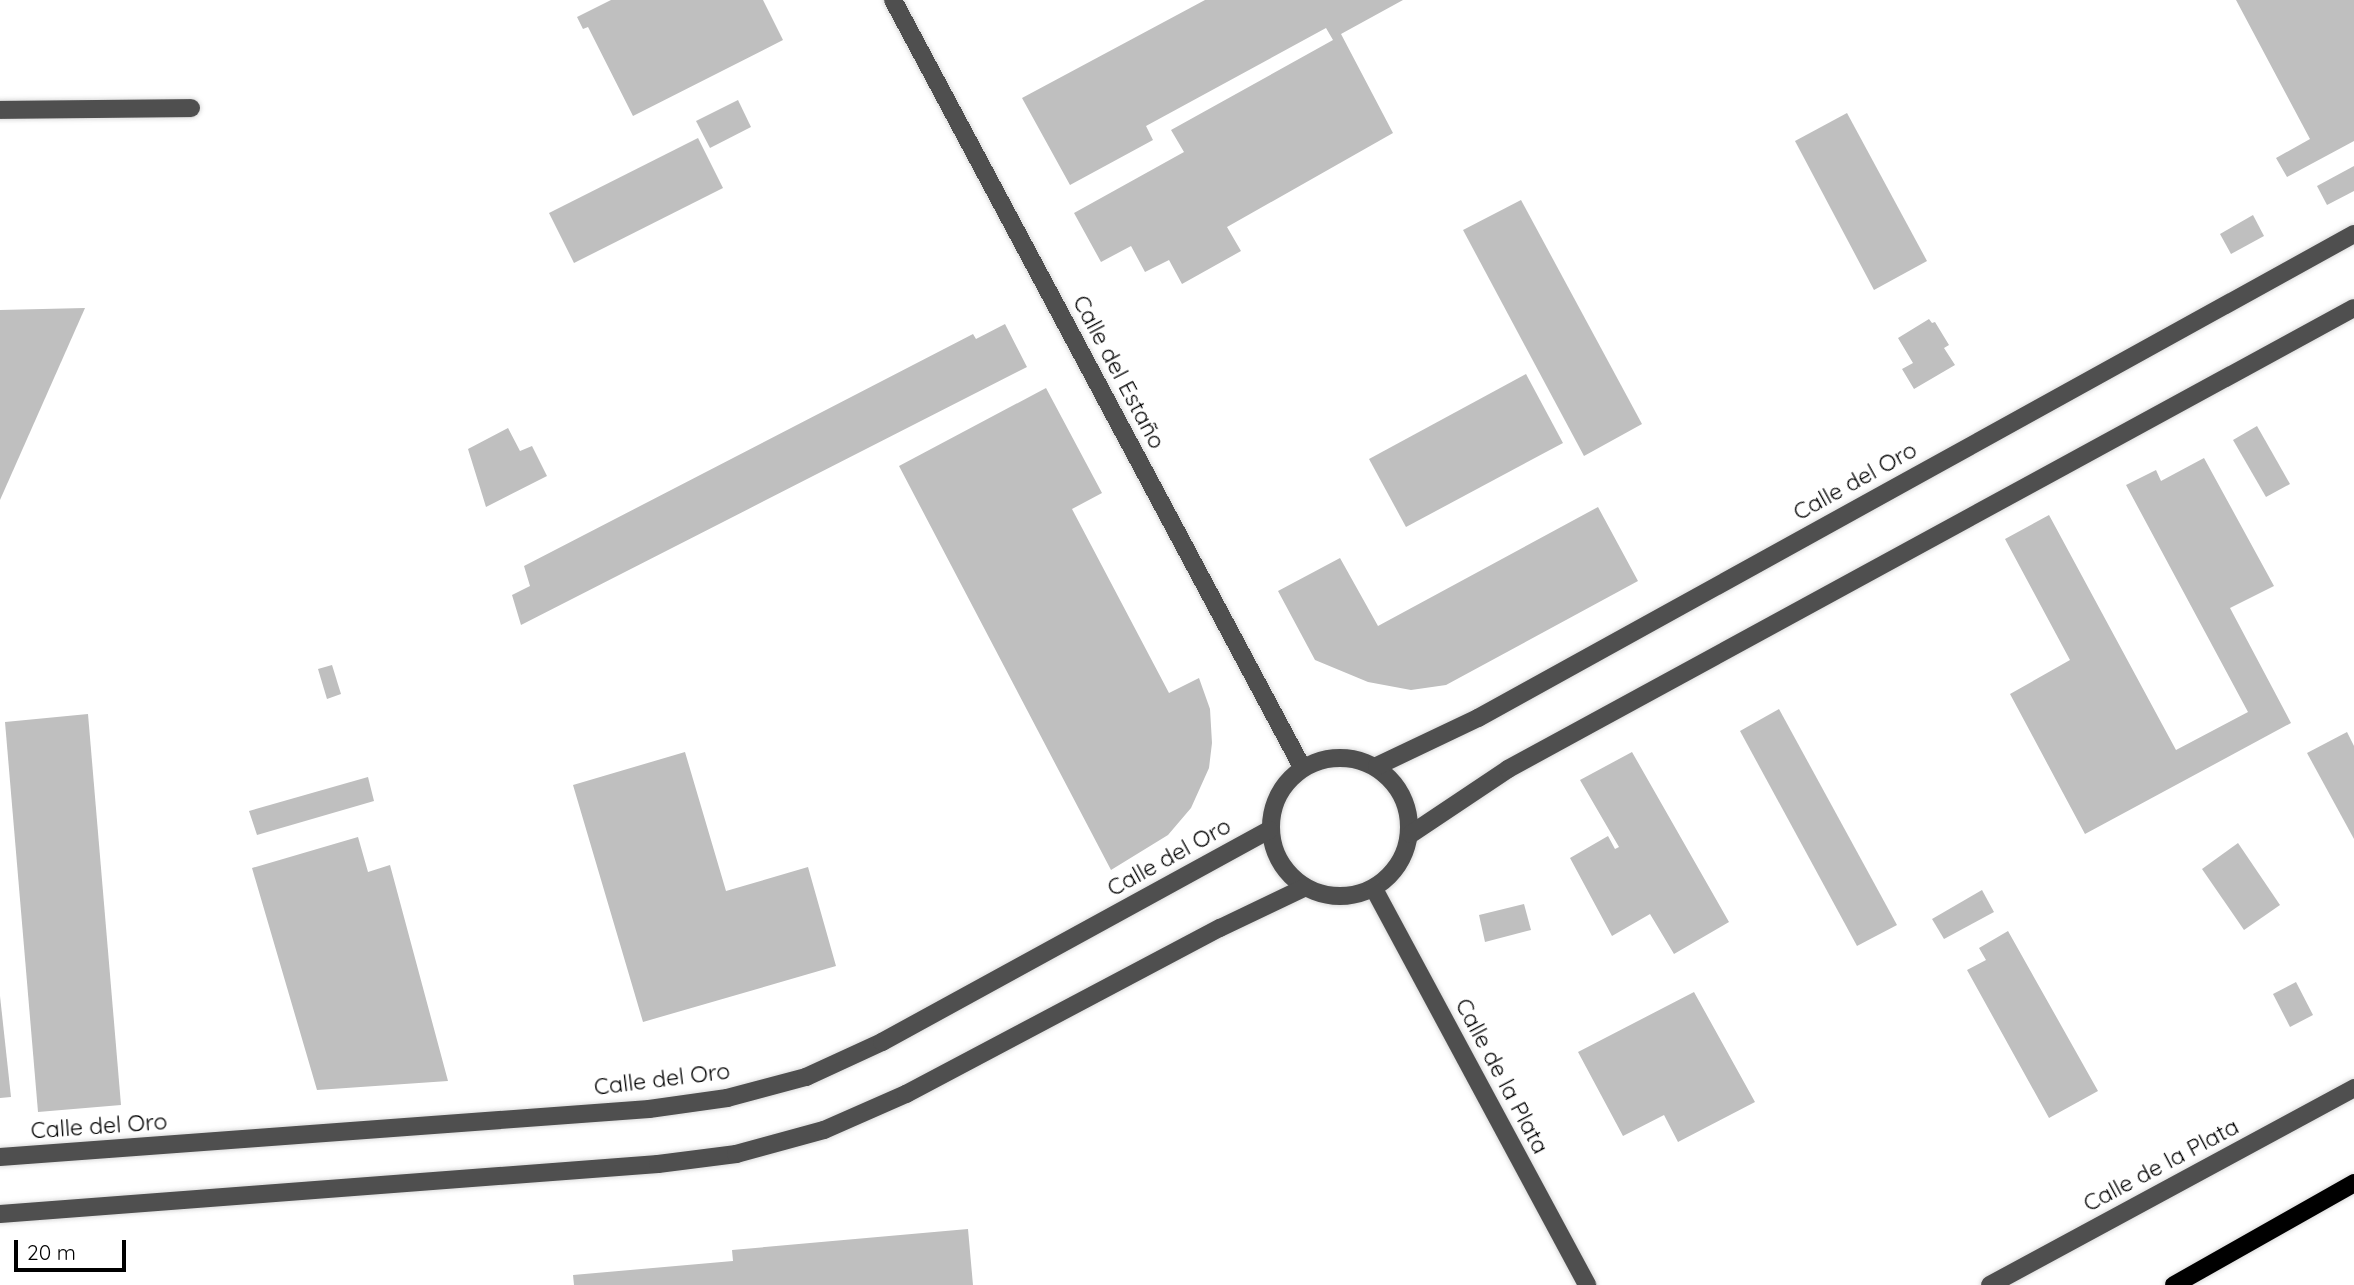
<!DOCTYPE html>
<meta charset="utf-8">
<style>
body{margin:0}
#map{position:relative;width:2354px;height:1285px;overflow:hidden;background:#fff;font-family:Quicksand,sans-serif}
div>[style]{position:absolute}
.building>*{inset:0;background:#bfbfbf}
.roads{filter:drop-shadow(0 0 2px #dbdbdb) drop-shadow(0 0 2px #dbdbdb)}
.minor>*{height:18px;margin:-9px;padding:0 9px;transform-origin:9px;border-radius:9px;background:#4f4f4f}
.minor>.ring{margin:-9px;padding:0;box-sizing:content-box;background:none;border:18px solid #4f4f4f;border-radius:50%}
.major>*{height:18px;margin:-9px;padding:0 9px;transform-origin:9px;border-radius:9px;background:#000}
span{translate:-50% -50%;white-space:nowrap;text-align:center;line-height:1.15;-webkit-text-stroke:5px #fff;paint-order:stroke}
.street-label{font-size:23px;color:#000}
.scale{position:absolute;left:14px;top:1240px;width:112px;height:32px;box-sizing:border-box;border:4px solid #000;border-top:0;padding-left:9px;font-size:21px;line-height:24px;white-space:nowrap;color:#000;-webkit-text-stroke:5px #fff;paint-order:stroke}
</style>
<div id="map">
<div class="building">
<i style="clip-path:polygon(611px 0,763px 0,783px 40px,633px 116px,588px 27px,583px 29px,577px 17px)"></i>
<i style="clip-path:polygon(1205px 0,1403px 0,1341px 34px,1393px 133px,1227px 227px,1241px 251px,1182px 284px,1169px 260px,1145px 272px,1131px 246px,1101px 262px,1074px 213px,1184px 152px,1171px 130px,1333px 40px,1326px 28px,1146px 126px,1153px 140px,1070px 185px,1022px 98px)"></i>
<i style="clip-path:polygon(2236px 0,2354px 0,2354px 141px,2287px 177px,2276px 158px,2310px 139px)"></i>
<i style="clip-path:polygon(738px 100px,751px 127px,710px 148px,696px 121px)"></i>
<i style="clip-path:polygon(1847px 113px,1927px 261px,1874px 290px,1795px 141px)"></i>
<i style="clip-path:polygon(698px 138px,723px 188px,574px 263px,549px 213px)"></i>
<i style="clip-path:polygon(2354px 166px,2354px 191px,2327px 205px,2317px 186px)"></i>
<i style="clip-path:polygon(1521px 200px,1642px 424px,1584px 456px,1463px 230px)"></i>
<i style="clip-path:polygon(2253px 215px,2264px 236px,2231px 254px,2220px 234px)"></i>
<i style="clip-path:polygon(85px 308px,0 500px,0 310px)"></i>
<i style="clip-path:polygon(1929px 319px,1932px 323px,1935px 322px,1949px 345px,1944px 348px,1955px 365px,1914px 389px,1902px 369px,1913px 363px,1898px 338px)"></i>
<i style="clip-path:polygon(1005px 324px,1027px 367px,521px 625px,512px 595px,530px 586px,524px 566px,973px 334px,976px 339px)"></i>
<i style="clip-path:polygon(1526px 374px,1563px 443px,1406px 527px,1369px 459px)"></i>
<i style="clip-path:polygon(1046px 388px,1102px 493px,1072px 509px,1169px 693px,1199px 678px,1210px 709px,1212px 743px,1209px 768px,1191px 808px,1168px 835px,1111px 870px,899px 466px)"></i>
<i style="clip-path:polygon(2257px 426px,2290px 484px,2266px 497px,2233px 440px)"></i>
<i style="clip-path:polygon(508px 428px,520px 451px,532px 446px,547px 476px,486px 507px,468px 449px)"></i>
<i style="clip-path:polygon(2204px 458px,2274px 586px,2230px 608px,2291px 723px,2085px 834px,2010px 694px,2070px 660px,2005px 539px,2049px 515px,2176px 750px,2248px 712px,2126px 485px,2156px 470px,2161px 481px)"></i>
<i style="clip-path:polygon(1598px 507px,1638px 581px,1446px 685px,1411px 690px,1368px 682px,1315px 660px,1278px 591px,1340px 558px,1378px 626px)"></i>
<i style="clip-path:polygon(332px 665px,341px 694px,327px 699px,318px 669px)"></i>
<i style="clip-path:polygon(1779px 709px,1897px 925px,1857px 946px,1740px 731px)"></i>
<i style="clip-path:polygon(88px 714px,121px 1105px,38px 1112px,5px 722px)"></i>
<i style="clip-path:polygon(2347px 732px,2354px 746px,2354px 839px,2307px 753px)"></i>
<i style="clip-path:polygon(685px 752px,726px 891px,808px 867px,836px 966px,643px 1022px,573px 785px)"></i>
<i style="clip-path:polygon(1632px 752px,1729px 922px,1674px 954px,1650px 914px,1612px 936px,1570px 858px,1608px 836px,1615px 849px,1619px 847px,1580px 780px)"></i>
<i style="clip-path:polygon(368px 777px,374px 801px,257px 835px,249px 811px)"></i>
<i style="clip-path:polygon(358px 837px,368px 872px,390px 865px,448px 1081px,317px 1090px,252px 868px)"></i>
<i style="clip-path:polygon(2238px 843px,2280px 905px,2244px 930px,2202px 869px)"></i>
<i style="clip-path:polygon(1982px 890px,1994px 912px,1944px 939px,1932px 919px)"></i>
<i style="clip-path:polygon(1524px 904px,1531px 930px,1485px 942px,1479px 915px)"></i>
<i style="clip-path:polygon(2008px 931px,2098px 1091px,2049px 1118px,1967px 970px,1986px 960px,1979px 948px)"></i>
<i style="clip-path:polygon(2296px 982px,2313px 1015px,2290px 1027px,2273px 994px)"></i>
<i style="clip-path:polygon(1694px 992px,1755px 1102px,1678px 1142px,1664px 1115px,1623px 1136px,1578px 1052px)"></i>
<i style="clip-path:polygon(0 996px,11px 1097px,0 1098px)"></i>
<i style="clip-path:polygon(968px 1229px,973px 1285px,574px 1285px,573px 1275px,733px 1261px,732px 1250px)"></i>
</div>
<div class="roads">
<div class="minor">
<i style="left:893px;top:0;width:869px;rotate:61.93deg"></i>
<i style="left:0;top:110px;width:191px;rotate:-0.6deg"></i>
<i class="ring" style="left:1271px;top:758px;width:120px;height:120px"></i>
<i style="left:1377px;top:766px;width:112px;rotate:-25.4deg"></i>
<i style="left:1478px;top:718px;width:1001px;rotate:-28.92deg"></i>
<i style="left:1411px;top:834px;width:117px;rotate:-33.8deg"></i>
<i style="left:1508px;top:769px;width:963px;rotate:-28.59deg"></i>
<i style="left:1374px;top:889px;width:450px;rotate:61.7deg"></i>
<i style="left:0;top:1157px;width:651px;rotate:-4.23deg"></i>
<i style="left:649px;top:1109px;width:79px;rotate:-8deg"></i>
<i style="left:727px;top:1098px;width:82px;rotate:-14.9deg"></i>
<i style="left:806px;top:1077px;width:84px;rotate:-24.7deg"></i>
<i style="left:882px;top:1042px;width:441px;rotate:-28.7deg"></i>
<i style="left:0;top:1214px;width:660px;rotate:-4.35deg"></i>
<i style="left:658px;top:1164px;width:79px;rotate:-7.3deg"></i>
<i style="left:736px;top:1154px;width:91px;rotate:-15.3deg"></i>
<i style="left:824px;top:1130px;width:90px;rotate:-23.7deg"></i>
<i style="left:906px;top:1094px;width:355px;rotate:-27.9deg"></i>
<i style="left:1220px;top:928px;width:93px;rotate:-25.5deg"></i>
<i style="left:1990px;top:1285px;width:414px;rotate:-28.4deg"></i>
</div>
<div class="major">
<i style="left:2174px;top:1285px;width:207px;rotate:-29.5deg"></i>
</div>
</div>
<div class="street-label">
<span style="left:1119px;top:372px;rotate:62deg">Calle del Estaño</span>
<span style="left:1855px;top:481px;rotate:-29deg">Calle del Oro</span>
<span style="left:1169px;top:857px;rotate:-29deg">Calle del Oro</span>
<span style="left:1502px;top:1076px;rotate:62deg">Calle de la Plata</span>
<span style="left:662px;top:1079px;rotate:-7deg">Calle del Oro</span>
<span style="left:99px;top:1126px;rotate:-4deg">Calle del Oro</span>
<span style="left:2161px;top:1165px;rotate:-28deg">Calle de la Plata</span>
</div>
<div class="scale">20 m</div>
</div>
